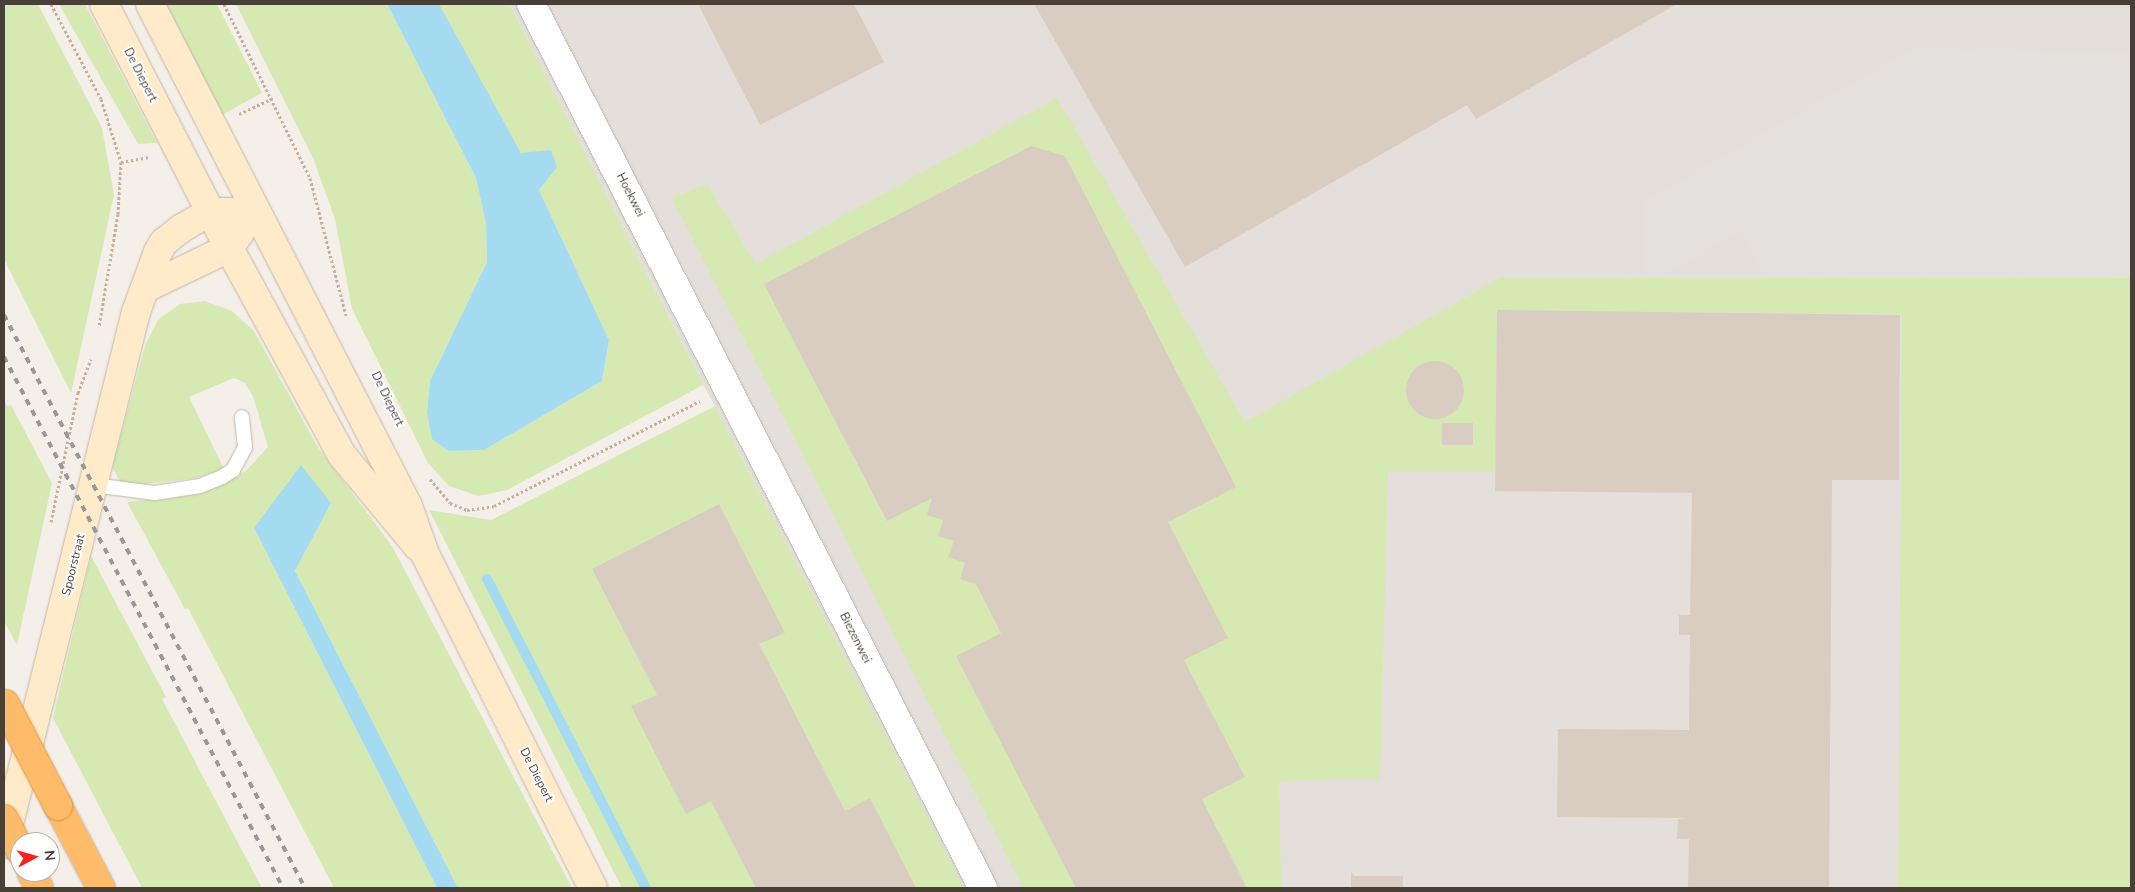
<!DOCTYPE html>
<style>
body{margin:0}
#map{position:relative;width:2135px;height:892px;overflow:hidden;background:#f4f0e9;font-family:"Nunito Sans",sans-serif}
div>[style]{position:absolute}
.industrial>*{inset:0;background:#e4dfda}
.green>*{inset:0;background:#d6e9b2}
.parking>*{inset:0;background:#e3e0dd}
.water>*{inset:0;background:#a5dbf1}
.stream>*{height:10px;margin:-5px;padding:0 5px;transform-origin:5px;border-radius:5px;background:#a5dbf1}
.building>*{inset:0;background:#d9cdc1}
.round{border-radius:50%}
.path>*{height:3px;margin-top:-1.5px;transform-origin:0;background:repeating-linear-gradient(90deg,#c2b09c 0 2.5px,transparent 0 5px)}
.roads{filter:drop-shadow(0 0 1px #c0b6ab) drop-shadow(0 0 1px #c0b6ab)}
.lane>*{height:14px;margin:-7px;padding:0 7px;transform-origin:7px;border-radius:7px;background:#fff}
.street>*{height:28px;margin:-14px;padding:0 14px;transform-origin:14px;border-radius:14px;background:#fff}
.secondary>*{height:28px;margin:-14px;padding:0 14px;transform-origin:14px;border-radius:14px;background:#ffebc9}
.highway>*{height:28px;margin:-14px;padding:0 14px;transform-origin:14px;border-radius:14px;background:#febb6a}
.rail>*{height:4px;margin-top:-2px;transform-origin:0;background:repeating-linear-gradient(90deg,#989898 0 6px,transparent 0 12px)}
.bridges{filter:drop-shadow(0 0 1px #de8e39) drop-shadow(0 0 1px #de8e39)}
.highway-bridge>*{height:28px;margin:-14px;padding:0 14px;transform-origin:14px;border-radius:14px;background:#febb6a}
span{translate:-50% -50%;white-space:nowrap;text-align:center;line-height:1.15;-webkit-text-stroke:4px #fff;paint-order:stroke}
.street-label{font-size:12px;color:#483f37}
.frame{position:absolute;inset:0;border:5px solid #483f37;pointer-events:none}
.north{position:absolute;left:10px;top:832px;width:50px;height:50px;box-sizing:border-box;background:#fff;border:1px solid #b6b2af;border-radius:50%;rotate:84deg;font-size:14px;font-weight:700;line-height:20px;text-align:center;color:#483f37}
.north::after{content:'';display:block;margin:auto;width:18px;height:22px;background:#fb211a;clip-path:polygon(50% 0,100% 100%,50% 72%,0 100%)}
</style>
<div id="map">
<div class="industrial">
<i style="clip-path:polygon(407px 4px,2131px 4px,2131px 888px,666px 888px,715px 406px,703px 385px)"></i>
</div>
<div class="green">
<i style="clip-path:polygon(4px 4px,38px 4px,102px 128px,114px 195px,71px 393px,4px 259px)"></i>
<i style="clip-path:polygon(59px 4px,85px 4px,157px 143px,138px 144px)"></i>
<i style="clip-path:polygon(161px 4px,217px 4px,262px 93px,218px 117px)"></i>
<i style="clip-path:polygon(236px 4px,387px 4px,476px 178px,486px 224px,487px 262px,430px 381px,427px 413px,433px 439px,449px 451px,484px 450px,602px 381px,609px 340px,539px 190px,557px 167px,521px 153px,439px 4px,509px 4px,703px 385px,507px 490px,479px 496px,449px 486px,428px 463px,352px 309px,335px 219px,313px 158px)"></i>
<i style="clip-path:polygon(1057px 98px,1245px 422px,1502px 277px,2131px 278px,2131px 888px,1898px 888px,1902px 314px,1497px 310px,1495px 472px,1388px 472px,1380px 779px,1279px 781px,1281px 888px,1023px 888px,672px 198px,707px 184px,756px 264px)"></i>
<i style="clip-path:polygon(205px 301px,232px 311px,254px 331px,317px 446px,392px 546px,572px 888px,458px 888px,295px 571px,331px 503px,325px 496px,254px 528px,437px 888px,334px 888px,188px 608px,185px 609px,127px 502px,196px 494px,246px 471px,268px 447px,253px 396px,245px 383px,234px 378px,189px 397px,224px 469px,196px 478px,131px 486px,120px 481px,112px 467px,146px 343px,158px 320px,180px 304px)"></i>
<i style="clip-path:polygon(4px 399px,7px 406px,11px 405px,52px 483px,17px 645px,4px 621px)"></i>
<i style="clip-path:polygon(715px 406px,964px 888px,622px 888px,429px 510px,491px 520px)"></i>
<i style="clip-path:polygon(91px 556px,166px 697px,162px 699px,262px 888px,142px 888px,53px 718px)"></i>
</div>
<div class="parking">
<i style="clip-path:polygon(1912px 49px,2131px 51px,2131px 278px,1764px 276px,1741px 232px,1660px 276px,1645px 276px,1644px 201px)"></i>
</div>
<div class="water">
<i style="clip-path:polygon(387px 4px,439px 4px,521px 153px,551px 150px,557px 167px,539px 190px,609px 340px,602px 381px,484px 450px,449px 451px,432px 439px,427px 413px,430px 381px,487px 262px,486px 224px,476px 178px)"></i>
<i style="clip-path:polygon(301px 465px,331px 503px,295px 571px,458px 888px,437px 888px,254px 528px)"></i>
</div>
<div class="stream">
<i style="left:487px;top:579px;width:348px;rotate:62.8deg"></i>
</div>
<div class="building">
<i style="clip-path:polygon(698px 4px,854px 4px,884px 62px,760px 125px)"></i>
<i style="clip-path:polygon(1034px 4px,1677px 4px,1476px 119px,1467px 105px,1185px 267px)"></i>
<i style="clip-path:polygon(1031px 146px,1065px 156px,1236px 487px,1168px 522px,1228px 638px,1184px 660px,1245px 777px,1202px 799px,1247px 888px,1076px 888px,956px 656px,1001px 633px,976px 584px,960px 579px,965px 563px,948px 557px,954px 541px,938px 536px,943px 520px,927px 515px,932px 498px,887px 521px,764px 284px)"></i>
<i style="clip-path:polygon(1497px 310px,1900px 315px,1899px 480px,1832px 480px,1829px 888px,1688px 888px,1689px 839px,1677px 839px,1678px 819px,1689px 818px,1557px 817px,1558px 729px,1689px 730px,1690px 635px,1679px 635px,1679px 615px,1690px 615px,1692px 493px,1495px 491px)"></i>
<i class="round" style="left:1406px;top:361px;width:58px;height:58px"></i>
<i style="clip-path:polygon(1442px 423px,1473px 423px,1473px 445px,1442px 445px)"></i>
<i style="clip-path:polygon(719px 504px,785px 633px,759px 644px,845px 811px,870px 798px,916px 888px,756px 888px,711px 801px,686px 814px,631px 706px,657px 695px,592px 569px)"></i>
<i style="clip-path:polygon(1351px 872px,1354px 876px,1403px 876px,1403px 888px,1351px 888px)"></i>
</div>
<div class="path">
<i style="left:51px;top:4px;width:107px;rotate:62.2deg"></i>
<i style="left:101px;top:99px;width:66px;rotate:72.4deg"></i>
<i style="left:121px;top:162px;width:52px;rotate:93.3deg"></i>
<i style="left:118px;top:214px;width:114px;rotate:99.6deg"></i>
<i style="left:224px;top:4px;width:194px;rotate:63.7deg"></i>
<i style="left:310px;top:178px;width:142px;rotate:75.3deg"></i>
<i style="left:239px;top:114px;width:38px;rotate:-25deg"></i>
<i style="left:121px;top:162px;width:29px;rotate:-10deg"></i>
<i style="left:430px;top:479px;width:31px;rotate:50deg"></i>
<i style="left:450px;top:503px;width:18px;rotate:22deg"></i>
<i style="left:467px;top:510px;width:27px;rotate:-8deg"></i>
<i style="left:494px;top:506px;width:231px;rotate:-27deg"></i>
<i style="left:51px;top:522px;width:132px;rotate:-78.2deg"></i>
<i style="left:78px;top:393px;width:36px;rotate:-69deg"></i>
</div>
<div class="roads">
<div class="lane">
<i style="left:93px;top:485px;width:63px;rotate:7.4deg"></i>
<i style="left:155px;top:493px;width:46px;rotate:-8.8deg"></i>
<i style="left:200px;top:486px;width:24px;rotate:-22deg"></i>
<i style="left:222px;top:477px;width:13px;rotate:-32deg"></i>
<i style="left:233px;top:470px;width:26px;rotate:-62deg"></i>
<i style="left:245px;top:447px;width:30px;rotate:-96deg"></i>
</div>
<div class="street">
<i style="left:531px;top:4px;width:993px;rotate:62.92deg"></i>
</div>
<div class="secondary">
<i style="left:104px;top:4px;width:274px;rotate:62.9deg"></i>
<i style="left:229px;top:248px;width:236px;rotate:61.4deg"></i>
<i style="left:342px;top:455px;width:119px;rotate:50.4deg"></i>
<i style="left:150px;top:4px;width:564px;rotate:62.8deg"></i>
<i style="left:408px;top:506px;width:51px;rotate:70.5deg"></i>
<i style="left:425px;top:554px;width:374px;rotate:63.3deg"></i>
<i style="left:146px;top:288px;width:92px;rotate:-25.7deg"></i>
<i style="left:229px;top:248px;width:19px;rotate:-54deg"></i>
<i style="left:4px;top:844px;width:548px;rotate:-76.07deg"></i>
<i style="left:136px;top:312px;width:64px;rotate:-69.9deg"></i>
<i style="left:158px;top:252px;width:12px;rotate:-59deg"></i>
<i style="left:164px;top:242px;width:23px;rotate:-38deg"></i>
<i style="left:182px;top:228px;width:32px;rotate:-30deg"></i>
<i style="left:210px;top:212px;width:46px"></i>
</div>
<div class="highway">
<i style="left:58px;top:806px;width:93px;rotate:62.3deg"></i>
<i style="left:31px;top:872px;width:18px;rotate:63deg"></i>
</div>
</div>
<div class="rail">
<i style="left:4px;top:315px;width:647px;rotate:62.29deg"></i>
<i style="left:4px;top:357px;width:600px;rotate:62.28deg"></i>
</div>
<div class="bridges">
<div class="highway-bridge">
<i style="left:5px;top:704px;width:115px;rotate:62.5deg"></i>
<i style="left:4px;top:819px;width:36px;rotate:63deg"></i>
</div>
</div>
<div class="street-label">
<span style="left:140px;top:75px;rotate:63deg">De Diepert</span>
<span style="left:630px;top:195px;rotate:63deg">Hoekwei</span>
<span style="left:387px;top:399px;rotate:64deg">De Diepert</span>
<span style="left:74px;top:565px;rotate:-76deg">Spoorstraat</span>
<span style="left:855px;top:638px;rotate:63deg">Biezenwei</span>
<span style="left:536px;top:775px;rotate:63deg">De Diepert</span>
</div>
<div class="frame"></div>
<div class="north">N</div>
</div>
